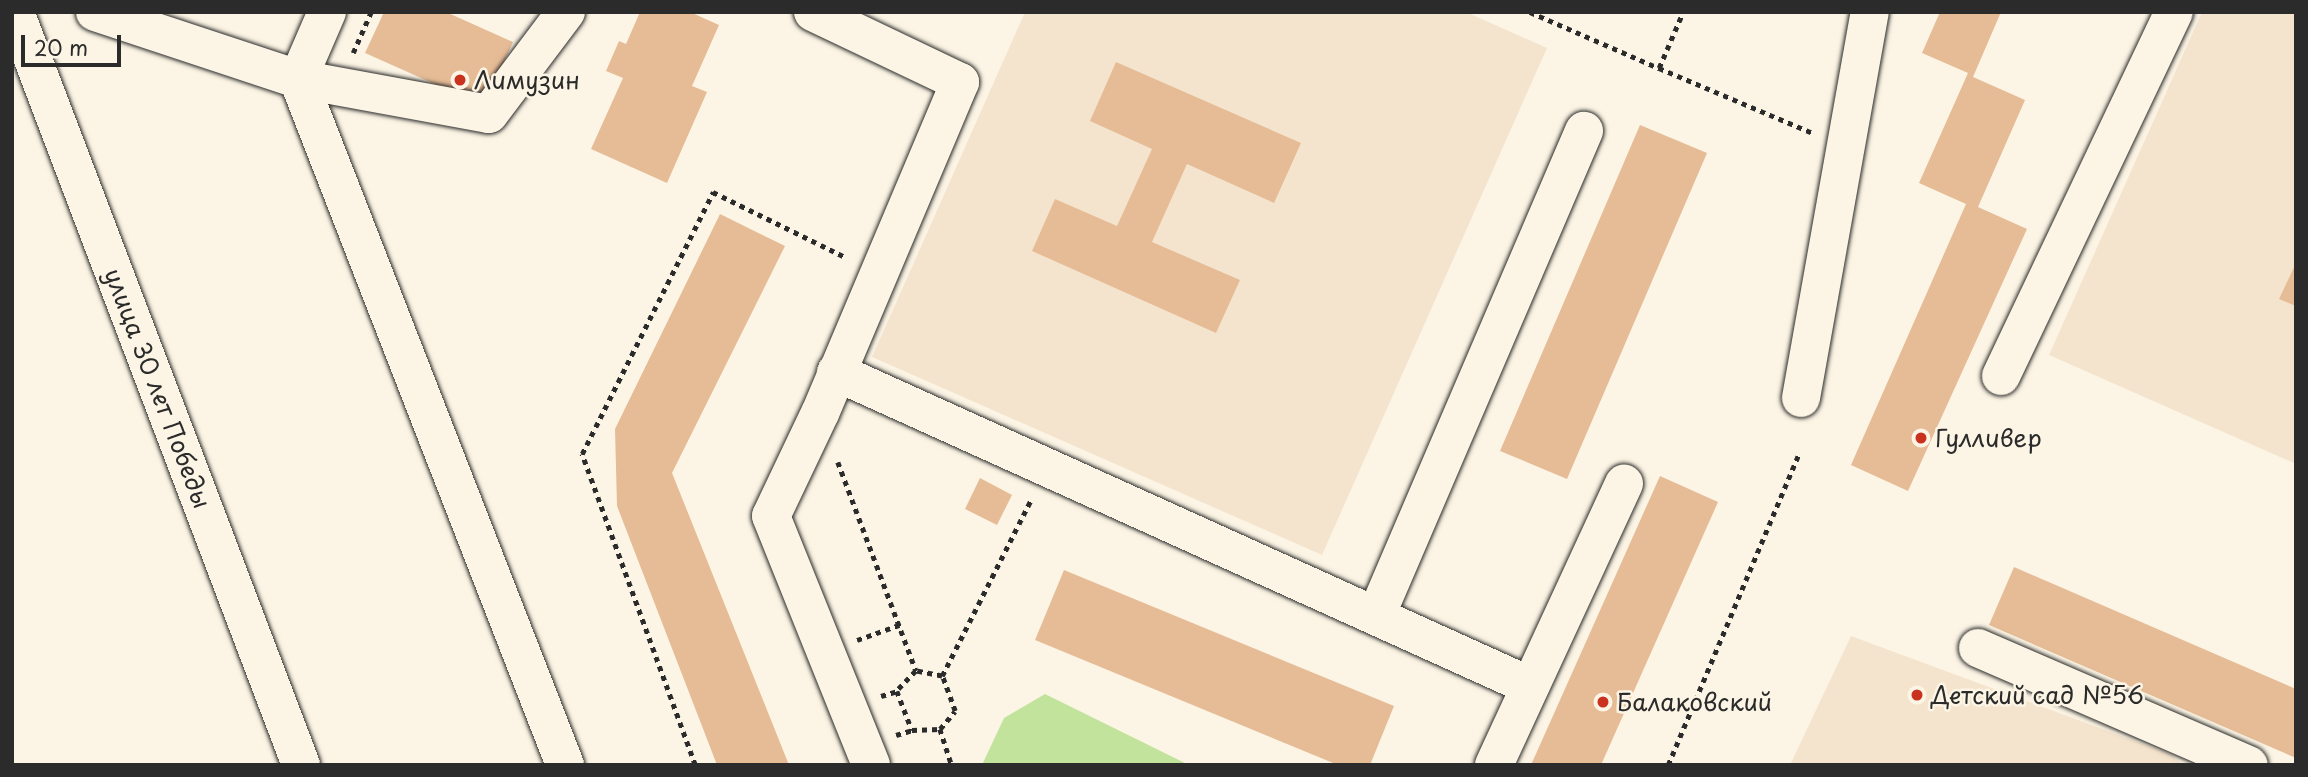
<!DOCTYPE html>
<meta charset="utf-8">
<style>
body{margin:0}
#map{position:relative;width:2308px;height:777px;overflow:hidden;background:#fcf5e5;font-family:"Playpen Sans",sans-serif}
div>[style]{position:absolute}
.built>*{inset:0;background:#f5e4cd}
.green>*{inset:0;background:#c2e39c}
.building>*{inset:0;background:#e6bc96}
.path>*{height:4.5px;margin-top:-2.25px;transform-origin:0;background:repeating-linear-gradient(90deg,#2b2b2b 0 5px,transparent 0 10px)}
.roads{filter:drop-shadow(0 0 2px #2b2b2b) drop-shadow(0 0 2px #2b2b2b)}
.minor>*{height:38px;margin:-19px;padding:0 19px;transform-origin:19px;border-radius:19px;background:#fcf5e5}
.major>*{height:38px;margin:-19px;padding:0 19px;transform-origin:19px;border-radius:19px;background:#fcf5e5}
.dots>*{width:19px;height:19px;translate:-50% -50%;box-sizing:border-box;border:4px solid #fcf5e5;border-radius:50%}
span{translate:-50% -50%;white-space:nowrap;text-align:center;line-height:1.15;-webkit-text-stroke:5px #fcf5e5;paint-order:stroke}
.poi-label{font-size:24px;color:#2b2b2b}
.left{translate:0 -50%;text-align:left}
.street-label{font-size:24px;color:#2b2b2b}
.frame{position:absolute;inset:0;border:14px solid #2b2b2b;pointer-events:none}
.scale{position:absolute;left:21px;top:35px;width:100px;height:32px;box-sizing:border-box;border:4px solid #2b2b2b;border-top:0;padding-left:9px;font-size:21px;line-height:24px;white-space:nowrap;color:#2b2b2b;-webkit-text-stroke:5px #fcf5e5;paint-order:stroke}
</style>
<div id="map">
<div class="built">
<i style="clip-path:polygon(1025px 12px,1466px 12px,1547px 48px,1322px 555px,872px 357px)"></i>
<i style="clip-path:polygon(2202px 12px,2296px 12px,2296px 464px,2049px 355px)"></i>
<i style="clip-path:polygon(1851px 636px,2170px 754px,2183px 765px,1790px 765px)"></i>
</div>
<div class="green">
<i style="clip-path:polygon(1045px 694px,1189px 765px,982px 765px,1004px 718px)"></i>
</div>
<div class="building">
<i style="clip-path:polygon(384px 12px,446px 12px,513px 42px,484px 106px,365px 53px)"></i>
<i style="clip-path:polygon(640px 12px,690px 12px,719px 25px,692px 86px,707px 92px,667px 183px,591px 149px,623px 78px,606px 71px,619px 41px,626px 44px)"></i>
<i style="clip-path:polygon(1940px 12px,2001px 12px,1973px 77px,2025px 100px,1978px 207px,2027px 229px,1908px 491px,1851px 465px,1966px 204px,1919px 183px,1968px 73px,1922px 53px)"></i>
<i style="clip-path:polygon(1116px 62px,1301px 143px,1274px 203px,1187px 164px,1152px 242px,1240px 280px,1216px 333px,1032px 251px,1055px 199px,1117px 226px,1152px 149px,1090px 121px)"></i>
<i style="clip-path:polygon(1640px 125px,1707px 153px,1567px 479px,1500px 451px)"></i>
<i style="clip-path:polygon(720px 214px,785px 246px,672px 473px,789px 765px,717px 765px,617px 506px,615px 429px)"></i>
<i style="clip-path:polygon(2296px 263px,2296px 306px,2279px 299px)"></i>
<i style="clip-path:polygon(1660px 476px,1718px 502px,1601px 765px,1531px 765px)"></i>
<i style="clip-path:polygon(980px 478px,1012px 495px,997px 525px,965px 509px)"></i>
<i style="clip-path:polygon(2014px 567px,2296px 689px,2296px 758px,1989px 625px)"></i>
<i style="clip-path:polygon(1064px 570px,1394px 706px,1370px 765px,1338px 765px,1035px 640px)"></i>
</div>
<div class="path">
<i style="left:1530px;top:12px;width:141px;rotate:23.5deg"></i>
<i style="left:1659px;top:68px;width:61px;rotate:-66.8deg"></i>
<i style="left:353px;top:53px;width:45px;rotate:-66.3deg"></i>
<i style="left:1659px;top:68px;width:167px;rotate:22.9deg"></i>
<i style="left:838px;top:462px;width:223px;rotate:69.5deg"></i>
<i style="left:857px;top:640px;width:45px;rotate:-19.7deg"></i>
<i style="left:942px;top:676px;width:26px;rotate:-169deg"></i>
<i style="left:916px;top:671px;width:28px;rotate:134deg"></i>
<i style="left:897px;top:691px;width:42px;rotate:69deg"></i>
<i style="left:912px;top:730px;width:28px;rotate:-2deg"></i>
<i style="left:940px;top:729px;width:23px;rotate:-50deg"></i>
<i style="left:955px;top:711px;width:37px;rotate:-110deg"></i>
<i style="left:942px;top:676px;width:199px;rotate:-63.2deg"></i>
<i style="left:881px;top:696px;width:17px;rotate:-17deg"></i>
<i style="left:940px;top:729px;width:38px;rotate:72deg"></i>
<i style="left:896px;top:735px;width:17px;rotate:-17deg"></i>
<i style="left:695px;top:765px;width:331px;rotate:-110deg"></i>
<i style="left:582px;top:454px;width:293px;rotate:-63.4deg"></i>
<i style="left:713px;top:192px;width:149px;rotate:26.2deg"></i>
<i style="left:1668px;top:765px;width:337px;rotate:-67.2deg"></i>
</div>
<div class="roads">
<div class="minor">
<i style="left:95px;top:12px;width:214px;rotate:18.3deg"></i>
<i style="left:298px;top:79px;width:736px;rotate:68.73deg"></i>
<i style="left:327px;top:12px;width:73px;rotate:113.4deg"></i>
<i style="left:298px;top:79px;width:194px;rotate:10.4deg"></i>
<i style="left:489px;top:114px;width:128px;rotate:-53deg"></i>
<i style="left:813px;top:12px;width:163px;rotate:25.5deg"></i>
<i style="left:960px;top:82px;width:359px;rotate:112.9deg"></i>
<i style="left:820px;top:413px;width:114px;rotate:115.4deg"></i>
<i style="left:771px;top:516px;width:268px;rotate:68.1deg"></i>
<i style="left:836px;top:372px;width:762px;rotate:24.34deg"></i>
<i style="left:2001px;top:376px;width:403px;rotate:-64.6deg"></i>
<i style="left:1801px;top:398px;width:392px;rotate:-79.9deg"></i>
<i style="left:1376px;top:616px;width:528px;rotate:-66.79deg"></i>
<i style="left:1978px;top:648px;width:295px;rotate:23.4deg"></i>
<i style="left:1494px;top:765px;width:310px;rotate:-65.2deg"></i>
</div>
<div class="major">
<i style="left:15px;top:12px;width:805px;rotate:69.2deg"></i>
</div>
</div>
<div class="dots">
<i style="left:460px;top:80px;background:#c8321e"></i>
<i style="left:1921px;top:438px;background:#c8321e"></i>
<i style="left:1917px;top:695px;background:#c8321e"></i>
<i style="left:1603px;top:702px;background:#c8321e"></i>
</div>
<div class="poi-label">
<span class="left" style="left:474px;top:80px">Лимузин</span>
<span class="left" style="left:1935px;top:438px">Гулливер</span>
<span class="left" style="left:1931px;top:695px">Детский сад №56</span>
<span class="left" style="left:1617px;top:702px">Балаковский</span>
</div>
<div class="street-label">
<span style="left:158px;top:388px;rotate:69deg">улица 30 лет Победы</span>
</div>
<div class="frame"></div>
<div class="scale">20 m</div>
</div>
